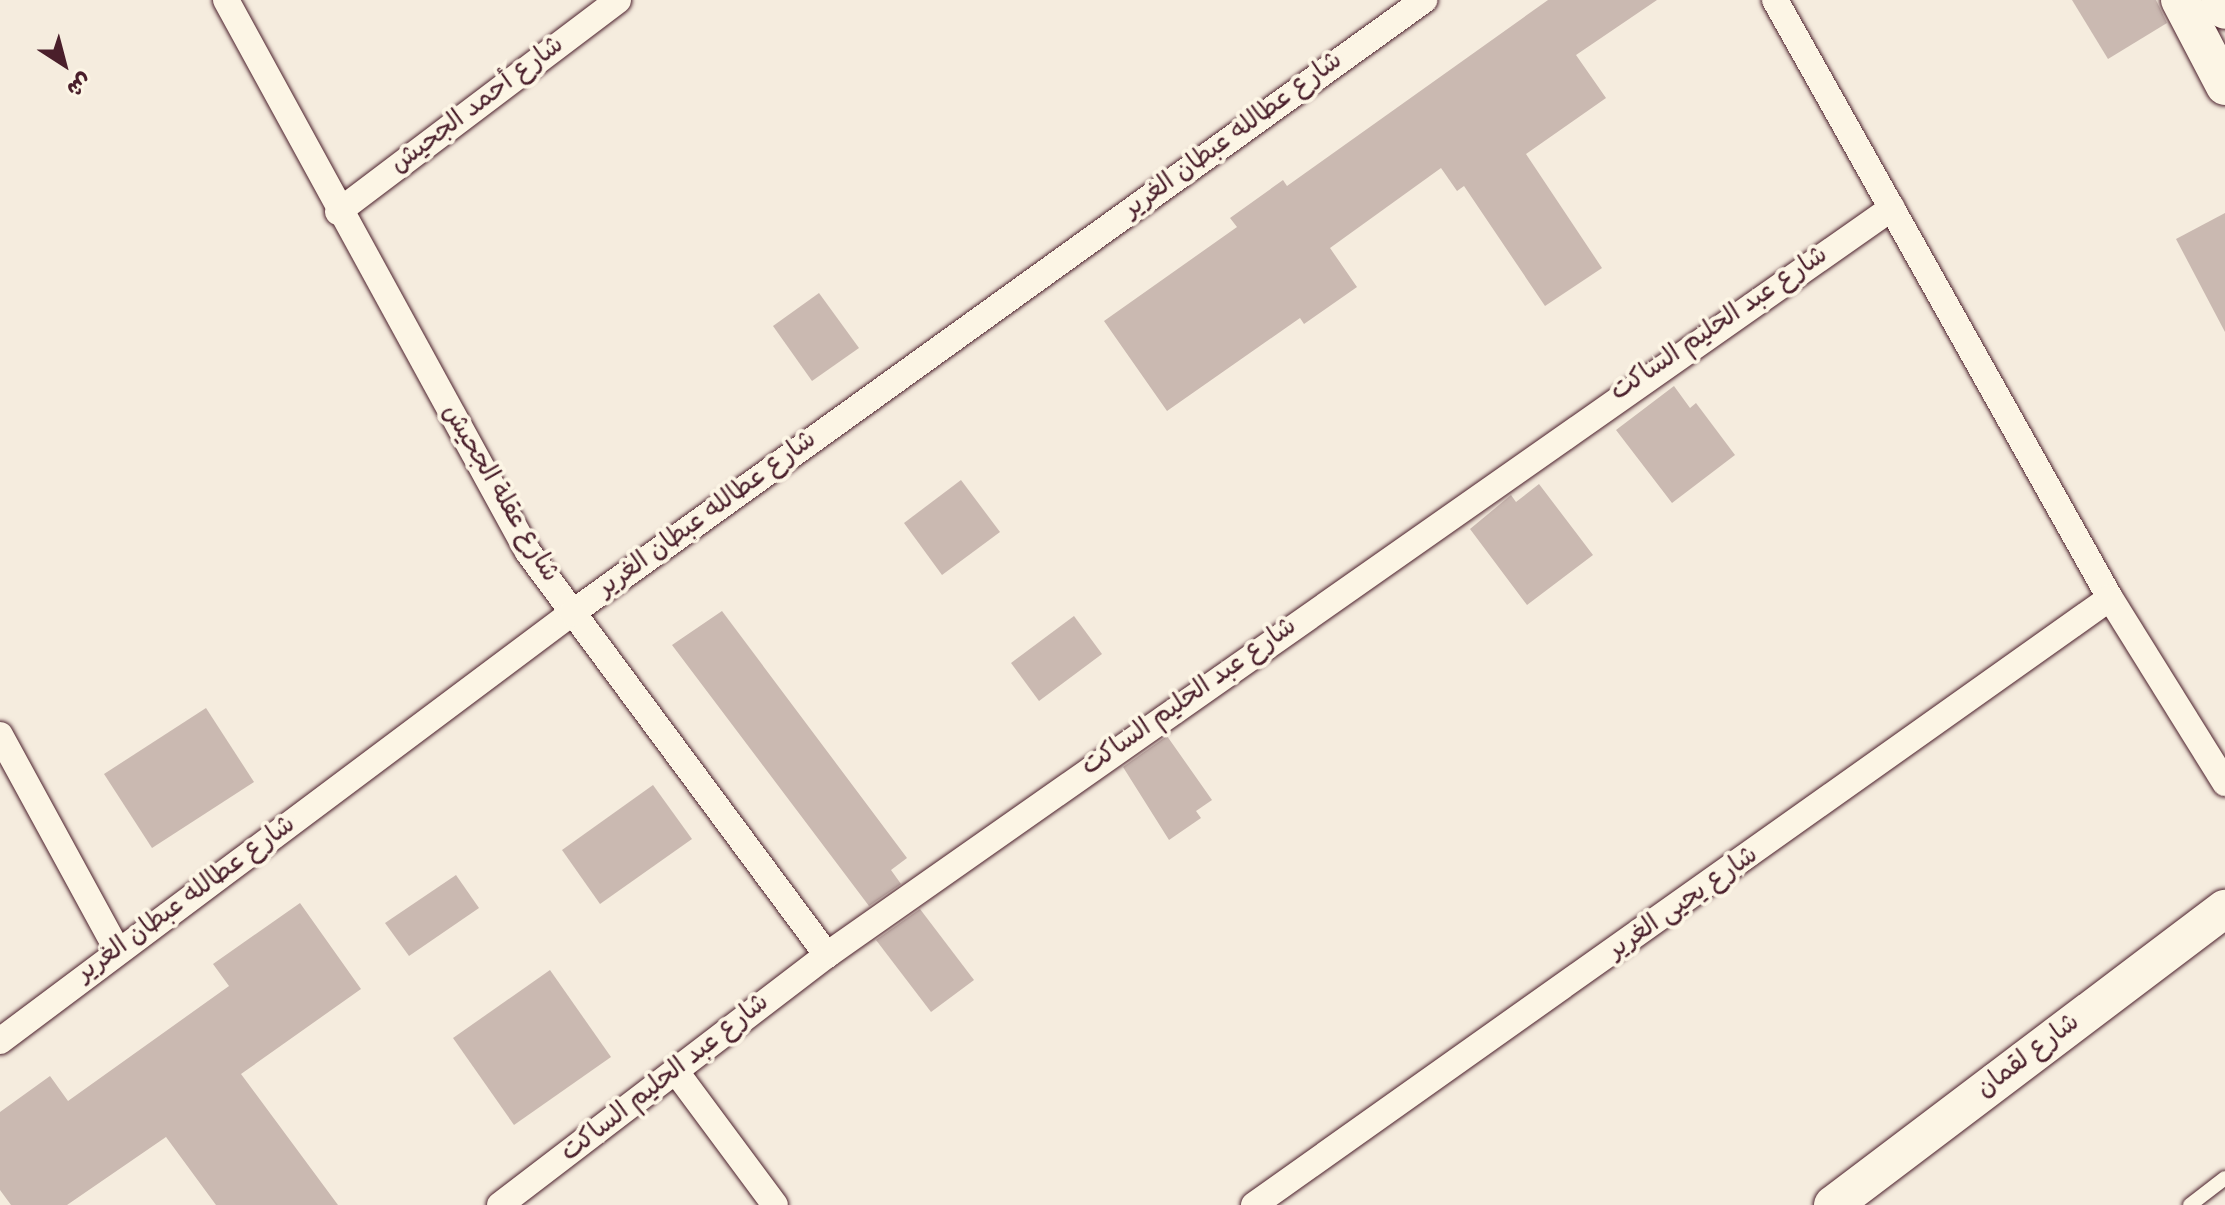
<!DOCTYPE html>
<meta charset="utf-8">
<style>
body{margin:0}
#map{position:relative;width:2225px;height:1205px;overflow:hidden;background:#f5ecde;font-family:"Indie Flower","Playpen Sans Arabic",sans-serif}
div>[style]{position:absolute}
.building>*{inset:0;background:#cab9b1}
.roads{filter:drop-shadow(0 0 2px #4a1f2b) drop-shadow(0 0 2px #4a1f2b)}
.lane>*{height:14px;margin:-7px;padding:0 7px;transform-origin:7px;border-radius:7px;background:#fcf5e5}
.street>*{height:26px;margin:-13px;padding:0 13px;transform-origin:13px;border-radius:13px;background:#fcf5e5}
.secondary>*{height:38px;margin:-19px;padding:0 19px;transform-origin:19px;border-radius:19px;background:#fcf5e5}
span{translate:-50% -50%;white-space:nowrap;text-align:center;line-height:1.15;-webkit-text-stroke:8px #fcf5e5;paint-order:stroke}
.street-label{font-size:26px;color:#4a1f2b}
.north{position:absolute;left:24px;top:24px;width:80px;height:80px;-webkit-text-stroke:6px #fcf5e5;paint-order:stroke;rotate:144deg;font-size:22px;font-weight:700;line-height:32px;text-align:center;color:#4a1f2b}
.north::after{content:'';display:block;margin:auto;width:28px;height:36px;background:#4a1f2b;clip-path:polygon(50% 0,100% 100%,50% 72%,0 100%)}
</style>
<div id="map">
<div class="building">
<i style="clip-path:polygon(1548px 0,1657px 0,1576px 55px,1606px 98px,1526px 154px,1602px 268px,1545px 306px,1464px 186px,1457px 191px,1441px 168px,1330px 248px,1357px 287px,1304px 324px,1300px 318px,1167px 411px,1104px 321px,1237px 227px,1230px 218px,1283px 180px,1287px 186px)"></i>
<i style="clip-path:polygon(2072px 0,2156px 0,2167px 23px,2108px 59px)"></i>
<i style="clip-path:polygon(2225px 213px,2225px 332px,2176px 239px)"></i>
<i style="clip-path:polygon(819px 293px,859px 348px,812px 381px,773px 326px)"></i>
<i style="clip-path:polygon(1674px 386px,1690px 408px,1696px 403px,1735px 455px,1672px 503px,1616px 430px)"></i>
<i style="clip-path:polygon(961px 480px,1000px 532px,942px 575px,904px 523px)"></i>
<i style="clip-path:polygon(1539px 484px,1593px 555px,1527px 605px,1470px 529px,1511px 495px,1516px 502px)"></i>
<i style="clip-path:polygon(722px 611px,907px 858px,891px 870px,901px 884px,869px 906px,672px 645px)"></i>
<i style="clip-path:polygon(1074px 616px,1102px 654px,1039px 701px,1011px 663px)"></i>
<i style="clip-path:polygon(206px 708px,254px 782px,152px 848px,104px 774px)"></i>
<i style="clip-path:polygon(1167px 736px,1212px 800px,1196px 811px,1201px 818px,1169px 840px,1123px 767px)"></i>
<i style="clip-path:polygon(653px 785px,692px 839px,600px 904px,562px 850px)"></i>
<i style="clip-path:polygon(456px 875px,479px 908px,409px 956px,385px 923px)"></i>
<i style="clip-path:polygon(300px 903px,361px 989px,241px 1074px,338px 1205px,216px 1205px,166px 1137px,67px 1205px,11px 1205px,0 1190px,0 1112px,50px 1076px,68px 1101px,229px 986px,213px 964px)"></i>
<i style="clip-path:polygon(920px 909px,974px 980px,931px 1012px,876px 940px)"></i>
<i style="clip-path:polygon(550px 970px,611px 1057px,514px 1125px,453px 1038px)"></i>
</div>
<div class="roads">
<div class="lane">
<i style="left:2190px;top:1205px;width:44px;rotate:-37.6deg"></i>
</div>
<div class="street">
<i style="left:226px;top:0;width:629px;rotate:61.32deg"></i>
<i style="left:528px;top:552px;width:502px;rotate:53.43deg"></i>
<i style="left:1775px;top:0;width:685px;rotate:60.74deg"></i>
<i style="left:2110px;top:598px;width:218px;rotate:58.1deg"></i>
<i style="left:338px;top:212px;width:351px;rotate:-37.1deg"></i>
<i style="left:0;top:735px;width:246px;rotate:61.4deg"></i>
<i style="left:0;top:1041px;width:714px;rotate:-36.81deg"></i>
<i style="left:572px;top:613px;width:1050px;rotate:-35.73deg"></i>
<i style="left:677px;top:1073px;width:164px;rotate:53.4deg"></i>
<i style="left:500px;top:1205px;width:412px;rotate:-37.4deg"></i>
<i style="left:827px;top:955px;width:1301px;rotate:-35.05deg"></i>
<i style="left:1254px;top:1205px;width:1049px;rotate:-35.34deg"></i>
</div>
<div class="secondary">
<i style="left:2180px;top:0;width:97px;rotate:62.4deg"></i>
<i style="left:2220px;top:0;width:11px;rotate:63deg"></i>
<i style="left:1833px;top:1205px;width:491px;rotate:-37.1deg"></i>
</div>
</div>
<div class="street-label">
<span style="left:478px;top:106px;rotate:-37deg">شارع أحمد الجحيش</span>
<span style="left:1234px;top:136px;rotate:-36deg">شارع عطالله عبطان الغرير</span>
<span style="left:1720px;top:325px;rotate:-34deg">شارع عبد الحليم الساكت</span>
<span style="left:499px;top:494px;rotate:59deg">شارع عقلة الجحيش</span>
<span style="left:708px;top:515px;rotate:-36deg">شارع عطالله عبطان الغرير</span>
<span style="left:1190px;top:698px;rotate:-35deg">شارع عبد الحليم الساكت</span>
<span style="left:187px;top:900px;rotate:-36deg">شارع عطالله عبطان الغرير</span>
<span style="left:1684px;top:904px;rotate:-35deg">شارع يحيى الغرير</span>
<span style="left:2029px;top:1057px;rotate:-37deg">شارع لقمان</span>
<span style="left:666px;top:1079px;rotate:-38deg">شارع عبد الحليم الساكت</span>
</div>
<div class="north">ش</div>
</div>
